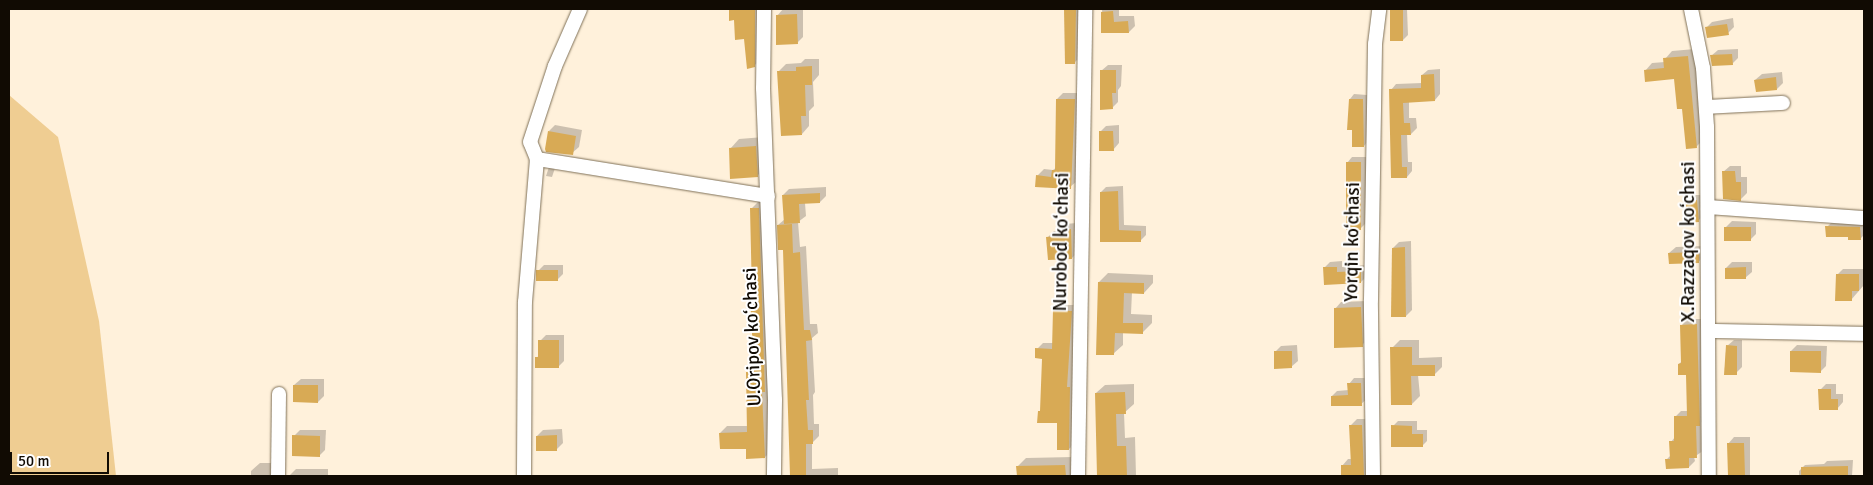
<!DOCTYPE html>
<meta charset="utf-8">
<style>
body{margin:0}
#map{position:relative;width:1873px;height:485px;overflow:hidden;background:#fff1db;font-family:Signika,sans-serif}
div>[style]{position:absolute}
.green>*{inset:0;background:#efcd92}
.shadow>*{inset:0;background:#0003}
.building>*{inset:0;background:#d8aa55}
.roads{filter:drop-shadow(0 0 1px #7f7057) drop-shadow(0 0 1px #7f7057)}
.minor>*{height:14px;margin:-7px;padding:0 7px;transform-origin:7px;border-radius:7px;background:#fff}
span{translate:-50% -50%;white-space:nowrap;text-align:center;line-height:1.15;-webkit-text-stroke:4px #fff;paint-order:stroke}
.street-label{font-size:19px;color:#110b03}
.frame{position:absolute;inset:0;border:10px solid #110b03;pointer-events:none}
.scale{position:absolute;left:10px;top:452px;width:99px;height:22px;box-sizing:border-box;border:2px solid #110b03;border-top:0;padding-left:6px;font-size:15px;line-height:18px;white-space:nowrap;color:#110b03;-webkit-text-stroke:4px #fff;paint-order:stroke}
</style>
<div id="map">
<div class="green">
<i style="clip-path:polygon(9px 95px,58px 137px,99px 321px,116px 476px,9px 476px)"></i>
</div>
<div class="shadow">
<i style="clip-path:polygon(730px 9px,762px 9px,762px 57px,754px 66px,745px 38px,735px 19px,731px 19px)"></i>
<i style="clip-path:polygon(783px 9px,803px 9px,803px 37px,797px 43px,777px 16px)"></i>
<i style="clip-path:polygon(1065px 9px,1080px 9px,1080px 57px,1075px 62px,1066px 62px)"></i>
<i style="clip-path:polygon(1102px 9px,1119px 9px,1119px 16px,1134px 16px,1135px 26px,1129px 32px,1103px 32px)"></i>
<i style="clip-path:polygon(1392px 9px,1407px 9px,1408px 35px,1403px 40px,1391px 10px)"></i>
<i style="clip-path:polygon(1733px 18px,1734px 27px,1728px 33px,1706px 28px,1712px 22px)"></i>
<i style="clip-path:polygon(1695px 49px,1704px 139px,1696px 147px,1675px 77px,1645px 71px,1652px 63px,1665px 62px,1665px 59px,1672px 51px)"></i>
<i style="clip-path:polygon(1738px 49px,1738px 58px,1732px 64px,1711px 56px,1718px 50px)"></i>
<i style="clip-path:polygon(805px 59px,819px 59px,819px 75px,813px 82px,814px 106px,809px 111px,809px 126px,802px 134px,778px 72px,786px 64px,801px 63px)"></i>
<i style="clip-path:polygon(1108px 65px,1122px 65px,1121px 86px,1118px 90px,1118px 102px,1112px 108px,1101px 71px)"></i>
<i style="clip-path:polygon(1440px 69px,1440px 94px,1435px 100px,1409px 101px,1409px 118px,1416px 118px,1417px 128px,1411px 134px,1407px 134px,1408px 162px,1412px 162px,1412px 171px,1407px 177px,1392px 177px,1391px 90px,1396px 84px,1422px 83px,1422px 75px,1428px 70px)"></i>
<i style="clip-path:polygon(1782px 72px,1783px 83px,1777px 89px,1755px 80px,1762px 74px)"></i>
<i style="clip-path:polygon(1063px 93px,1080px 93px,1077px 181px,1070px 187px,1037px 176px,1044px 169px,1053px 170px,1057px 167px,1057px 99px)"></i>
<i style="clip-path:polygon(1354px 94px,1367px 95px,1368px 141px,1364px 146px,1350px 99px)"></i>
<i style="clip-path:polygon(555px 125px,582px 130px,579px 147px,572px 153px,549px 131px)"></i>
<i style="clip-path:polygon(1119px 125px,1119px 143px,1113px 150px,1100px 132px,1106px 126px)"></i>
<i style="clip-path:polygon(765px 137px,766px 167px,757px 176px,730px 149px,739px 139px)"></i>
<i style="clip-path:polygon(1352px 157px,1366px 157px,1366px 223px,1360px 229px,1347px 163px)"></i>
<i style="clip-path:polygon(1730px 166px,1741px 166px,1741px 177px,1747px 177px,1747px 193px,1741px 199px,1723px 172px)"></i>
<i style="clip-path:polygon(549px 167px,555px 168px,552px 177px,546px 176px)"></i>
<i style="clip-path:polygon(1123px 186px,1124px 225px,1146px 226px,1146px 235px,1140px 241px,1101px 240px,1101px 192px,1106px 187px)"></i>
<i style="clip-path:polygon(826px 187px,826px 196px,820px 202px,805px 203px,806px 216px,798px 222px,800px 247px,806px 246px,810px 324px,817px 324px,818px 333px,812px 338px,815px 392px,813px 395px,814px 424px,819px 424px,819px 436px,812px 443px,812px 469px,838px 468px,838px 476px,792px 476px,784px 249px,778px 225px,785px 219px,783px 195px,789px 189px)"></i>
<i style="clip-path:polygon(1691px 195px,1703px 195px,1704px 215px,1698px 221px,1685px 202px)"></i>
<i style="clip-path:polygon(759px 201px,765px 201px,772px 450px,765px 457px,747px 457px,747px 447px,720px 433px,727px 426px,748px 426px,747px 373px,755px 365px,751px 295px,753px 293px,752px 208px)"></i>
<i style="clip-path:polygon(1732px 221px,1756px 222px,1756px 234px,1750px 240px,1726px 227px)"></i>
<i style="clip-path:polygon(1833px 221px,1864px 221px,1864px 235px,1860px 239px,1827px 227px)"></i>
<i style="clip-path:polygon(1077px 223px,1078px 252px,1072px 258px,1048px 237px,1054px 231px,1059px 231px,1065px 224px)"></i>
<i style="clip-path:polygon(1411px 241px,1412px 310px,1406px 316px,1393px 248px,1399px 242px)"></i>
<i style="clip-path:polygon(1704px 246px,1705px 256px,1698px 262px,1669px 253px,1676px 247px)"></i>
<i style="clip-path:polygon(1342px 261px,1342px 267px,1366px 265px,1367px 276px,1361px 282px,1324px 268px,1330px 262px)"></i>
<i style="clip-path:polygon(1732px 262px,1752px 262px,1752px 272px,1745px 278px,1726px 268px)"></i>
<i style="clip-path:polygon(544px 265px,563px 265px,563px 274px,557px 280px,538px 271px)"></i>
<i style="clip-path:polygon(1843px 269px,1864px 269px,1864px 285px,1851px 300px,1837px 275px)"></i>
<i style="clip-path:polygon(1108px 273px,1153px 275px,1153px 283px,1144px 293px,1132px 292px,1131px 314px,1152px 315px,1152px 323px,1143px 332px,1123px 332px,1123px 345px,1113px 354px,1099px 282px)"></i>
<i style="clip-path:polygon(1366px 301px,1368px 339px,1362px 345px,1335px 309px,1341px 302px)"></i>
<i style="clip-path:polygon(1060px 305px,1077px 305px,1075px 443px,1069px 449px,1059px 422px,1039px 412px,1042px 409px,1043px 357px,1037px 349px,1043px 343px,1053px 343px,1054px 311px)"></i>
<i style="clip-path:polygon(1687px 319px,1702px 319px,1705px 419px,1701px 423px,1703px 451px,1694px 457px,1695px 461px,1689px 467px,1666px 460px,1671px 455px,1671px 442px,1675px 437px,1675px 417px,1681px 411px,1688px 411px,1687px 373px,1679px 364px,1682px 361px,1682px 325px)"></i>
<i style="clip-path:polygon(546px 335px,564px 335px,564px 361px,558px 367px,536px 358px,540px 355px,540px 341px)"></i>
<i style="clip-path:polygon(1400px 340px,1419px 340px,1419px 358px,1442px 357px,1442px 367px,1434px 375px,1418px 375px,1420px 396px,1412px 404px,1392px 348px)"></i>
<i style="clip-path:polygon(1734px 340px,1742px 340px,1742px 367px,1736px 373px,1727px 346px)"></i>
<i style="clip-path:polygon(1297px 345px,1298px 361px,1291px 367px,1275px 352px,1281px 346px)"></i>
<i style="clip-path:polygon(1797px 345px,1827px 346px,1826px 366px,1820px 372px,1791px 351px)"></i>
<i style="clip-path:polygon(1354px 378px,1366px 378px,1367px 399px,1361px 404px,1332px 396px,1337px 391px,1349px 390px,1349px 384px)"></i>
<i style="clip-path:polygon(301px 379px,324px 379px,324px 396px,318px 402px,294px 385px)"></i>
<i style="clip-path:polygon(1134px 384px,1134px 404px,1124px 413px,1125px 438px,1135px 437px,1136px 476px,1098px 476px,1096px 393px,1105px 385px)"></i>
<i style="clip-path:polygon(1826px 384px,1836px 384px,1836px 394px,1843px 394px,1843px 402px,1837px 409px,1820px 390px)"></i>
<i style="clip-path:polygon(1357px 419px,1367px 419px,1369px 476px,1343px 476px,1342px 466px,1348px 459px,1352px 459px,1351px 425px)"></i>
<i style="clip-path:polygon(1398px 421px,1417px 421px,1417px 430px,1427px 430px,1427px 441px,1422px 446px,1393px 426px)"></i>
<i style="clip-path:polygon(562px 429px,563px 443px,557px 449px,537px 436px,543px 430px)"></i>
<i style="clip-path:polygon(300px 430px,326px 430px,325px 450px,319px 456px,294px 436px)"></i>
<i style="clip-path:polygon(1734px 437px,1750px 437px,1750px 476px,1729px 476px,1728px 444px)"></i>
<i style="clip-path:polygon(1073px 457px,1078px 476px,1018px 476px,1018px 466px,1026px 458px)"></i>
<i style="clip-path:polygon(1853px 460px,1852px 476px,1799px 476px,1799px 471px,1805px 465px,1824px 464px,1827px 461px)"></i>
<i style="clip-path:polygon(260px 463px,277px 463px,279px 472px,285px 476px,251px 476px,251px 471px)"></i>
<i style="clip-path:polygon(296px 469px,328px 469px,328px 476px,289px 476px)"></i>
</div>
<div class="building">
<i style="clip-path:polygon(729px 9px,755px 9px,755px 67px,747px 69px,744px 39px,735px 40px,734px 20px,729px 21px)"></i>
<i style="clip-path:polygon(1064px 9px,1076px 9px,1075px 64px,1065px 64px)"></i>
<i style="clip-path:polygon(1403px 9px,1403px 41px,1390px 41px,1390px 10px)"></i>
<i style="clip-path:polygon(1113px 11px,1114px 22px,1128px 21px,1129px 33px,1101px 33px,1101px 12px)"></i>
<i style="clip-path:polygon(797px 14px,798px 44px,776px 45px,776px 15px)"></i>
<i style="clip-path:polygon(1727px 24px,1729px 35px,1707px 38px,1705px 27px)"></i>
<i style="clip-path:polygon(1732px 54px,1733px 65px,1712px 66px,1710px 55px)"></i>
<i style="clip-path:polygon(1688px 56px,1697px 148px,1686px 149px,1682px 109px,1677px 109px,1674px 79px,1645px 82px,1644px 70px,1664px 68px,1663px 58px)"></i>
<i style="clip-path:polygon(812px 66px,812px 85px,805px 85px,806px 116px,801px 116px,802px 135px,781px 136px,777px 71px,796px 71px,796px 67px)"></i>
<i style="clip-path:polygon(1100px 70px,1116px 70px,1116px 93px,1112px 93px,1113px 109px,1100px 110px)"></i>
<i style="clip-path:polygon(1434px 74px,1435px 101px,1403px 103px,1404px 123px,1410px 123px,1411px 135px,1401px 135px,1402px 167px,1407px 167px,1407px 178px,1391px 178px,1389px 89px,1421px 88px,1421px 75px)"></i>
<i style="clip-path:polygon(1776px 77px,1777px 90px,1756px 92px,1754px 80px)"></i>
<i style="clip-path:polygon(1056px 99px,1075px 99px,1071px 189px,1035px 187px,1036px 175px,1051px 177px,1052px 170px,1055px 170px)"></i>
<i style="clip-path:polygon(1349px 99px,1363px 99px,1364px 147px,1352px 147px,1352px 130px,1347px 130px)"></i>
<i style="clip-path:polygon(548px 131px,576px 136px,573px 155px,546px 152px,545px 149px)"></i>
<i style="clip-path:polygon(1099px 131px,1113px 131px,1114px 151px,1099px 151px)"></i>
<i style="clip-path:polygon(756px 146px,758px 177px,730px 179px,729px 148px)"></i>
<i style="clip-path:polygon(1346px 162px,1361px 162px,1361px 230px,1346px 230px)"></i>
<i style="clip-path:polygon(1722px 171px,1735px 171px,1736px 182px,1741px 182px,1741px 201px,1723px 199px)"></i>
<i style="clip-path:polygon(1118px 191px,1119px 230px,1141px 231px,1141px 242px,1100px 242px,1100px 192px)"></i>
<i style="clip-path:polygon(820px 193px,820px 203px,799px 204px,800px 223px,784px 224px,782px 195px)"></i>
<i style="clip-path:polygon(1697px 200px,1699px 222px,1685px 223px,1683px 201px)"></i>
<i style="clip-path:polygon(750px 208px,759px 208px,765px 392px,762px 392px,765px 458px,746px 459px,746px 449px,720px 449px,719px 433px,747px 432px,746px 372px,754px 372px,750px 295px,752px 295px)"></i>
<i style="clip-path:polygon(792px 224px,793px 253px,800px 252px,804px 330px,810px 330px,812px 340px,806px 341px,809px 400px,806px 400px,808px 430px,813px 430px,813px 444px,806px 444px,806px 476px,790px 476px,784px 283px,783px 250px,778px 250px,777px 225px)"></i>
<i style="clip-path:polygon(1825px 226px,1860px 227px,1861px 240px,1848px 240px,1848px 237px,1826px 237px)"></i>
<i style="clip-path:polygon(1724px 227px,1751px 227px,1751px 241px,1724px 241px)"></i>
<i style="clip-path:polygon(1071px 229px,1072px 259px,1048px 260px,1046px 237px,1058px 236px,1058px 230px)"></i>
<i style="clip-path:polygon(1405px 247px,1406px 317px,1391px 317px,1392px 248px)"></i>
<i style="clip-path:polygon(1699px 252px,1699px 263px,1669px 264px,1668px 253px)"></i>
<i style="clip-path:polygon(1323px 267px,1337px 267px,1337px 272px,1361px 271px,1361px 283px,1324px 285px)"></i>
<i style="clip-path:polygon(1746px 267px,1746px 279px,1725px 279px,1725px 268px)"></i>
<i style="clip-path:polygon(536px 270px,558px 270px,558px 281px,536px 281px)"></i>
<i style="clip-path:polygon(1836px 274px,1859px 274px,1859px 291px,1852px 291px,1852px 301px,1835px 301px)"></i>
<i style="clip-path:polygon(1098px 282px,1144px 283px,1144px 294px,1124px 293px,1123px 323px,1143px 323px,1143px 334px,1115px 333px,1114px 355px,1096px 355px)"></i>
<i style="clip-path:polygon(1361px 307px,1363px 347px,1334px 348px,1334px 308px)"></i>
<i style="clip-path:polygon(1053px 310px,1072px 311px,1067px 387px,1070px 387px,1069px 450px,1057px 450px,1057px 423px,1037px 423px,1038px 411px,1040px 411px,1042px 359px,1035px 358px,1035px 348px,1052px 349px)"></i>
<i style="clip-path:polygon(1697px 324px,1700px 426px,1696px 426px,1697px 458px,1689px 458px,1689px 468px,1666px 469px,1665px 459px,1670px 459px,1669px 441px,1674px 441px,1674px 416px,1687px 416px,1686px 375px,1678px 375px,1678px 364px,1681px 363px,1680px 325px)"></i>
<i style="clip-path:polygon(538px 340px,559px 340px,559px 368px,535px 368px,535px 357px,538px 357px)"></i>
<i style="clip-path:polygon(1726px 345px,1737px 346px,1737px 375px,1724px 375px)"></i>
<i style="clip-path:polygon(1390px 347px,1412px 347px,1412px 365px,1435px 365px,1435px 376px,1411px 376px,1412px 405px,1391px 405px)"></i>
<i style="clip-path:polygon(1274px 351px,1292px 351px,1292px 368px,1274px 369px)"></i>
<i style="clip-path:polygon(1790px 351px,1821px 351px,1821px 373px,1790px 372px)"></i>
<i style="clip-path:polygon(1347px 383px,1361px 383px,1362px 406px,1331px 406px,1331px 396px,1348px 395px)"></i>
<i style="clip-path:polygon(293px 385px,318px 385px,318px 403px,293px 402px)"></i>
<i style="clip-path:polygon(1818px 389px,1831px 389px,1831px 399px,1838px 399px,1838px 410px,1819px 410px)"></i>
<i style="clip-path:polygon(1125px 392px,1126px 414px,1116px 414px,1117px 446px,1126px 446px,1127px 476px,1097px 476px,1095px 393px)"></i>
<i style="clip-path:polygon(1349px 425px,1362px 425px,1364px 476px,1341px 476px,1341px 465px,1351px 465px)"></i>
<i style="clip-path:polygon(1391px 425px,1412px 426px,1412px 434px,1423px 434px,1423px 447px,1391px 447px)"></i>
<i style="clip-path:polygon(292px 435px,320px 436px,320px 457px,292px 456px)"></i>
<i style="clip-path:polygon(557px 435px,557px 451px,536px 451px,536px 436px)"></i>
<i style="clip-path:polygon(1727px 443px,1744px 443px,1745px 476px,1728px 476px)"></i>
<i style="clip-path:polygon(1065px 465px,1066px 476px,1017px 476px,1016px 466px)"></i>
<i style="clip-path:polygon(1848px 466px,1848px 476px,1801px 476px,1801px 467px)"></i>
</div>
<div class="roads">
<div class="minor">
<i style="left:764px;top:9px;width:79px;rotate:90.7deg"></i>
<i style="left:763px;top:88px;width:312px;rotate:87.8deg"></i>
<i style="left:775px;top:400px;width:76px;rotate:90.8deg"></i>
<i style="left:1691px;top:9px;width:60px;rotate:78.5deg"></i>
<i style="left:1703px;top:68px;width:59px;rotate:86.1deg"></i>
<i style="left:1707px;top:127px;width:349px;rotate:89.7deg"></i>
<i style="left:1706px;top:107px;width:77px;rotate:-3deg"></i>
<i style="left:537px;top:159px;width:234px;rotate:9.1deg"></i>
<i style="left:1708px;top:207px;width:155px;rotate:4.1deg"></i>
<i style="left:1709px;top:331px;width:155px;rotate:1.1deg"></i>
<i style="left:278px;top:476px;width:82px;rotate:-89.3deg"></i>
<i style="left:524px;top:476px;width:174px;rotate:-89.7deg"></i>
<i style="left:525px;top:302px;width:144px;rotate:-85.2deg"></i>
<i style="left:537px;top:159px;width:18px;rotate:-112deg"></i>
<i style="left:530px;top:142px;width:80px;rotate:-71.8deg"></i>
<i style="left:555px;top:66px;width:62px;rotate:-66.3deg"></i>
<i style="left:1078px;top:476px;width:467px;rotate:-89.1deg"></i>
<i style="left:1373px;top:476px;width:176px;rotate:-90.7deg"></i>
<i style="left:1371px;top:300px;width:256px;rotate:-89.1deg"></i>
<i style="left:1375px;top:44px;width:35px;rotate:-83deg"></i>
</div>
</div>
<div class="street-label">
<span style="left:1062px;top:242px;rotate:-89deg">Nurobod koʻchasi</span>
<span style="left:1353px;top:242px;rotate:-89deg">Yorqin koʻchasi</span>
<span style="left:1689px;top:242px;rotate:-90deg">X.Razzaqov koʻchasi</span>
<span style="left:753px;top:337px;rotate:-92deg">U.Oripov koʻchasi</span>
</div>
<div class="frame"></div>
<div class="scale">50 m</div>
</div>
